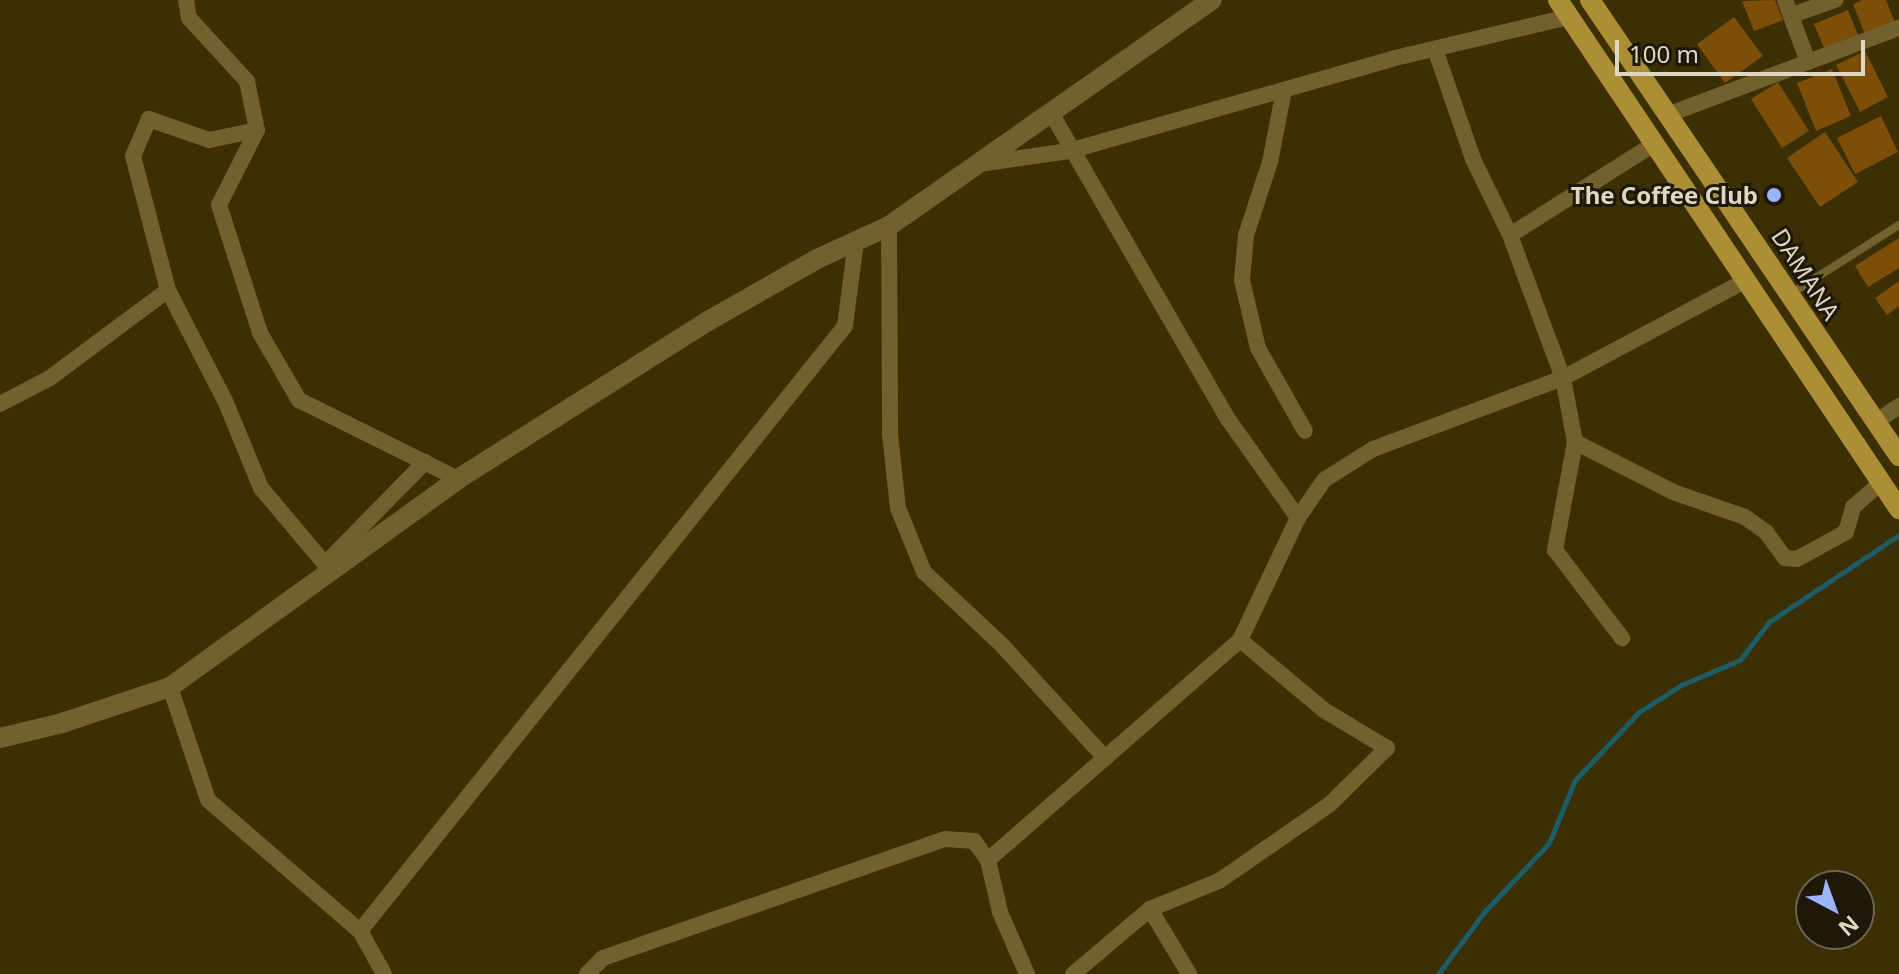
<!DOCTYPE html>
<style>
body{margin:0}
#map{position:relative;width:1899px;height:974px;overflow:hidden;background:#3c2f04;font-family:"Noto Sans",sans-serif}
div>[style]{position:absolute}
.stream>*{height:5px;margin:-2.5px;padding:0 2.5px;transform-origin:2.5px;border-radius:2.5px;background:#1c5d67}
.building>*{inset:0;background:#7c4e08}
.service>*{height:8px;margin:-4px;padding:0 4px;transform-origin:4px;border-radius:4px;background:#72602d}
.minor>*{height:16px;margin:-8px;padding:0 8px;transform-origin:8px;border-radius:8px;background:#72602d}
.tertiary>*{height:20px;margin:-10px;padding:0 10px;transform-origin:10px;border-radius:10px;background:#72602d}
.primary>*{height:20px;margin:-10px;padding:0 10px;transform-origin:10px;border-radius:10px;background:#ac8e37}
.dots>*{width:22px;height:22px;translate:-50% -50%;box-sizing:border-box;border:4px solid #1e1808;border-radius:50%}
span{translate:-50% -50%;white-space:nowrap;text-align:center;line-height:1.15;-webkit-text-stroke:6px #1e1808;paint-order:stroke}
.poi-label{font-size:24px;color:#ded7c1;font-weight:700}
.right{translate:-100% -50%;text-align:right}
.street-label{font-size:24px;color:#ded7c1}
.north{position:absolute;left:1795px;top:870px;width:80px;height:80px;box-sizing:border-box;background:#1e1808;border:2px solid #6b6452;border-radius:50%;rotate:139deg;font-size:22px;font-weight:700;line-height:32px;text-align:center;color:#ded7c1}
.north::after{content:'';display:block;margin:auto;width:28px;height:36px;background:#9cb4fd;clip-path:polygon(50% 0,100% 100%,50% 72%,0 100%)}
.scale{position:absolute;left:1615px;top:40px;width:250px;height:36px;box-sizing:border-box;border:4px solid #ded7c1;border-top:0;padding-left:10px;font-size:24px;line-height:28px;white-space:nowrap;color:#ded7c1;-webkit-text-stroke:6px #1e1808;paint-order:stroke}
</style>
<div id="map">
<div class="stream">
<i style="left:1438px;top:974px;width:79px;rotate:-53.3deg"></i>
<i style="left:1485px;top:911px;width:93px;rotate:-46.7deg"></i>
<i style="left:1549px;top:843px;width:68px;rotate:-67.6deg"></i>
<i style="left:1575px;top:780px;width:93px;rotate:-46.7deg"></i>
<i style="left:1639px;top:712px;width:50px;rotate:-32.7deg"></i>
<i style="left:1681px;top:685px;width:64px;rotate:-23deg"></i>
<i style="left:1740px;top:660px;width:48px;rotate:-52.7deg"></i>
<i style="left:1769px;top:622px;width:156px;rotate:-33.8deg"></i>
</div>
<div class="building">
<i style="clip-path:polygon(1775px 0,1783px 20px,1754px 31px,1742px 1px)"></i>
<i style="clip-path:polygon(1862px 0,1886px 0,1896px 25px,1866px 37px,1853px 4px)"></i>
<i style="clip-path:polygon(1848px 10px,1858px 35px,1824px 48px,1814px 24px)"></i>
<i style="clip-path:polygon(1734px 17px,1763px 56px,1725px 83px,1697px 44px)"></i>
<i style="clip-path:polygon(1865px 51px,1888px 97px,1860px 112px,1836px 65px)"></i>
<i style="clip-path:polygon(1832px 69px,1851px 116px,1816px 131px,1797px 83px)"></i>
<i style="clip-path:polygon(1778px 82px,1809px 131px,1782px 148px,1751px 99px)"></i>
<i style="clip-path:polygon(1881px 116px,1898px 152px,1855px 174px,1837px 138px)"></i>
<i style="clip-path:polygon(1825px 132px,1858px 182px,1820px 207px,1787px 158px)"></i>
<i style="clip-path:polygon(1899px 238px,1899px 268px,1868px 287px,1855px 266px)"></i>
<i style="clip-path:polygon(1899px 281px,1899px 306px,1887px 315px,1875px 298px)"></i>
</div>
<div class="service">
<i style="left:1792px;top:293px;width:127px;rotate:-32.4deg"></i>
</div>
<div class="minor">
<i style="left:186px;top:0;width:18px;rotate:81deg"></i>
<i style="left:189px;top:18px;width:86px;rotate:47.4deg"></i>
<i style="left:247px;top:81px;width:50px;rotate:78.5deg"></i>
<i style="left:257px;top:130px;width:84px;rotate:116.9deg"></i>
<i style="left:219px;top:205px;width:134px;rotate:72.2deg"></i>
<i style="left:260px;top:333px;width:78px;rotate:59.8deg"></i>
<i style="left:299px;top:400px;width:178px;rotate:26.4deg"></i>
<i style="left:1785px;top:0;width:66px;rotate:69.6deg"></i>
<i style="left:1792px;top:15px;width:46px;rotate:-19.2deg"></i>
<i style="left:1435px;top:49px;width:116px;rotate:70.9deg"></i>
<i style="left:1473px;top:159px;width:85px;rotate:64deg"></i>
<i style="left:1284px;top:90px;width:73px;rotate:101deg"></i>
<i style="left:1270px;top:162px;width:77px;rotate:108.2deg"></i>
<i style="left:1246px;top:235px;width:45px;rotate:95.1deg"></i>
<i style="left:1242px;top:280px;width:70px;rotate:76.8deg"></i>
<i style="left:1258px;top:348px;width:95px;rotate:60.5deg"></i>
<i style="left:1050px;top:111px;width:356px;rotate:60deg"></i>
<i style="left:1228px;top:419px;width:121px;rotate:54.7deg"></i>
<i style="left:1667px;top:115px;width:248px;rotate:-20.6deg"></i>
<i style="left:257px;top:130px;width:49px;rotate:168.2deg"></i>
<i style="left:209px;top:140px;width:64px;rotate:-160.7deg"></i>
<i style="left:149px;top:119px;width:40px;rotate:113.4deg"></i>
<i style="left:133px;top:156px;width:138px;rotate:75.4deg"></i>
<i style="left:168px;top:290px;width:127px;rotate:62.8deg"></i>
<i style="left:226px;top:403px;width:92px;rotate:67.6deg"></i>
<i style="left:261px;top:488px;width:99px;rotate:49.9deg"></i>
<i style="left:325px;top:564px;width:143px;rotate:-45.6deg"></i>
<i style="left:1654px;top:144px;width:170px;rotate:147.7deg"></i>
<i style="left:1510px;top:235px;width:153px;rotate:69.7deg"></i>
<i style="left:1563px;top:378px;width:65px;rotate:79.4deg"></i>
<i style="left:1575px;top:442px;width:110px;rotate:27deg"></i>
<i style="left:1673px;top:492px;width:76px;rotate:19.1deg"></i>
<i style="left:1745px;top:517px;width:26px;rotate:36deg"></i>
<i style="left:1766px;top:532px;width:32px;rotate:54deg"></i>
<i style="left:1785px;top:558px;width:12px;rotate:5deg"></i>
<i style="left:1797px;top:559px;width:56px;rotate:-28.9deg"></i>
<i style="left:1846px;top:532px;width:26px;rotate:-74deg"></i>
<i style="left:1853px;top:507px;width:37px;rotate:-41deg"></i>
<i style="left:979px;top:164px;width:91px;rotate:-8.2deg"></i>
<i style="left:1069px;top:151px;width:335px;rotate:-15.9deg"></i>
<i style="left:1391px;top:59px;width:183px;rotate:-13.3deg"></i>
<i style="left:889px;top:226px;width:208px;rotate:89.7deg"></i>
<i style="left:890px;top:434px;width:74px;rotate:83.8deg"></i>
<i style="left:898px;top:508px;width:69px;rotate:67.9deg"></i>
<i style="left:924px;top:572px;width:104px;rotate:43.1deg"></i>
<i style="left:1000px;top:643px;width:156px;rotate:47.6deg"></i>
<i style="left:0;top:404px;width:56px;rotate:-27.5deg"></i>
<i style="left:50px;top:378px;width:147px;rotate:-36.7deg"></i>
<i style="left:1876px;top:422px;width:28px;rotate:-35deg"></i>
<i style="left:1575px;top:442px;width:110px;rotate:100.5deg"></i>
<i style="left:1555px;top:550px;width:111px;rotate:52.7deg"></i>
<i style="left:170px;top:687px;width:119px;rotate:71.4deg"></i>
<i style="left:208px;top:800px;width:201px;rotate:40.8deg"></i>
<i style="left:360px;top:931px;width:49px;rotate:60.8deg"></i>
<i style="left:988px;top:860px;width:335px;rotate:-41.1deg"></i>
<i style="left:1150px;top:909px;width:76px;rotate:59deg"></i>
<i style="left:360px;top:931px;width:775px;rotate:-51.28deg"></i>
<i style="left:845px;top:326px;width:86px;rotate:-82.6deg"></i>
<i style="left:587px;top:974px;width:23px;rotate:-45deg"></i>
<i style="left:603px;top:958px;width:362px;rotate:-19.2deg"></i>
<i style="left:945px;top:839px;width:29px;rotate:4deg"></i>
<i style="left:974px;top:841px;width:24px;rotate:54deg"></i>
<i style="left:988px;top:860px;width:53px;rotate:77deg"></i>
<i style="left:1000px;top:912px;width:68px;rotate:66.5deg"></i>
<i style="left:1073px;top:974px;width:101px;rotate:-40.2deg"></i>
<i style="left:1150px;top:909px;width:74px;rotate:-22.1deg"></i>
<i style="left:1219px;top:881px;width:135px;rotate:-34.7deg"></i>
<i style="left:1330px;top:804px;width:80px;rotate:-44.5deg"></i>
<i style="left:1387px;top:748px;width:74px;rotate:-148.9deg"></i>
<i style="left:1324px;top:710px;width:109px;rotate:-140.2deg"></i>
<i style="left:1240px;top:640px;width:135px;rotate:-64.6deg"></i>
<i style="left:1298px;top:518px;width:46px;rotate:-55.6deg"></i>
<i style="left:1324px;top:480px;width:58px;rotate:-32.3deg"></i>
<i style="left:1373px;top:449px;width:203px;rotate:-20.5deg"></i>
<i style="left:1563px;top:378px;width:206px;rotate:-28.1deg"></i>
</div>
<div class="tertiary">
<i style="left:0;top:738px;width:64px;rotate:-13.6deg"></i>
<i style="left:62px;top:723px;width:114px;rotate:-18.4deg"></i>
<i style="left:170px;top:687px;width:355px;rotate:-35.8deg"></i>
<i style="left:458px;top:479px;width:296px;rotate:-32.3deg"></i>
<i style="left:708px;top:321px;width:125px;rotate:-29.6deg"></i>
<i style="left:817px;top:259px;width:79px;rotate:-24.6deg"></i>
<i style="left:889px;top:226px;width:394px;rotate:-35deg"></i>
</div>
<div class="primary">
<i style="left:1558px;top:0;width:613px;rotate:56.18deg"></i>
<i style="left:1590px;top:0;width:551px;rotate:55.88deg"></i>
</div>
<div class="dots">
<i style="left:1774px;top:195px;background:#9cb4fd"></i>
</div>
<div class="poi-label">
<span class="right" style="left:1758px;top:195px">The Coffee Club</span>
</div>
<div class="street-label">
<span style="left:1806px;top:274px;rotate:57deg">DAMANA</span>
</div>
<div class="north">N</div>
<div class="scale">100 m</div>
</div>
